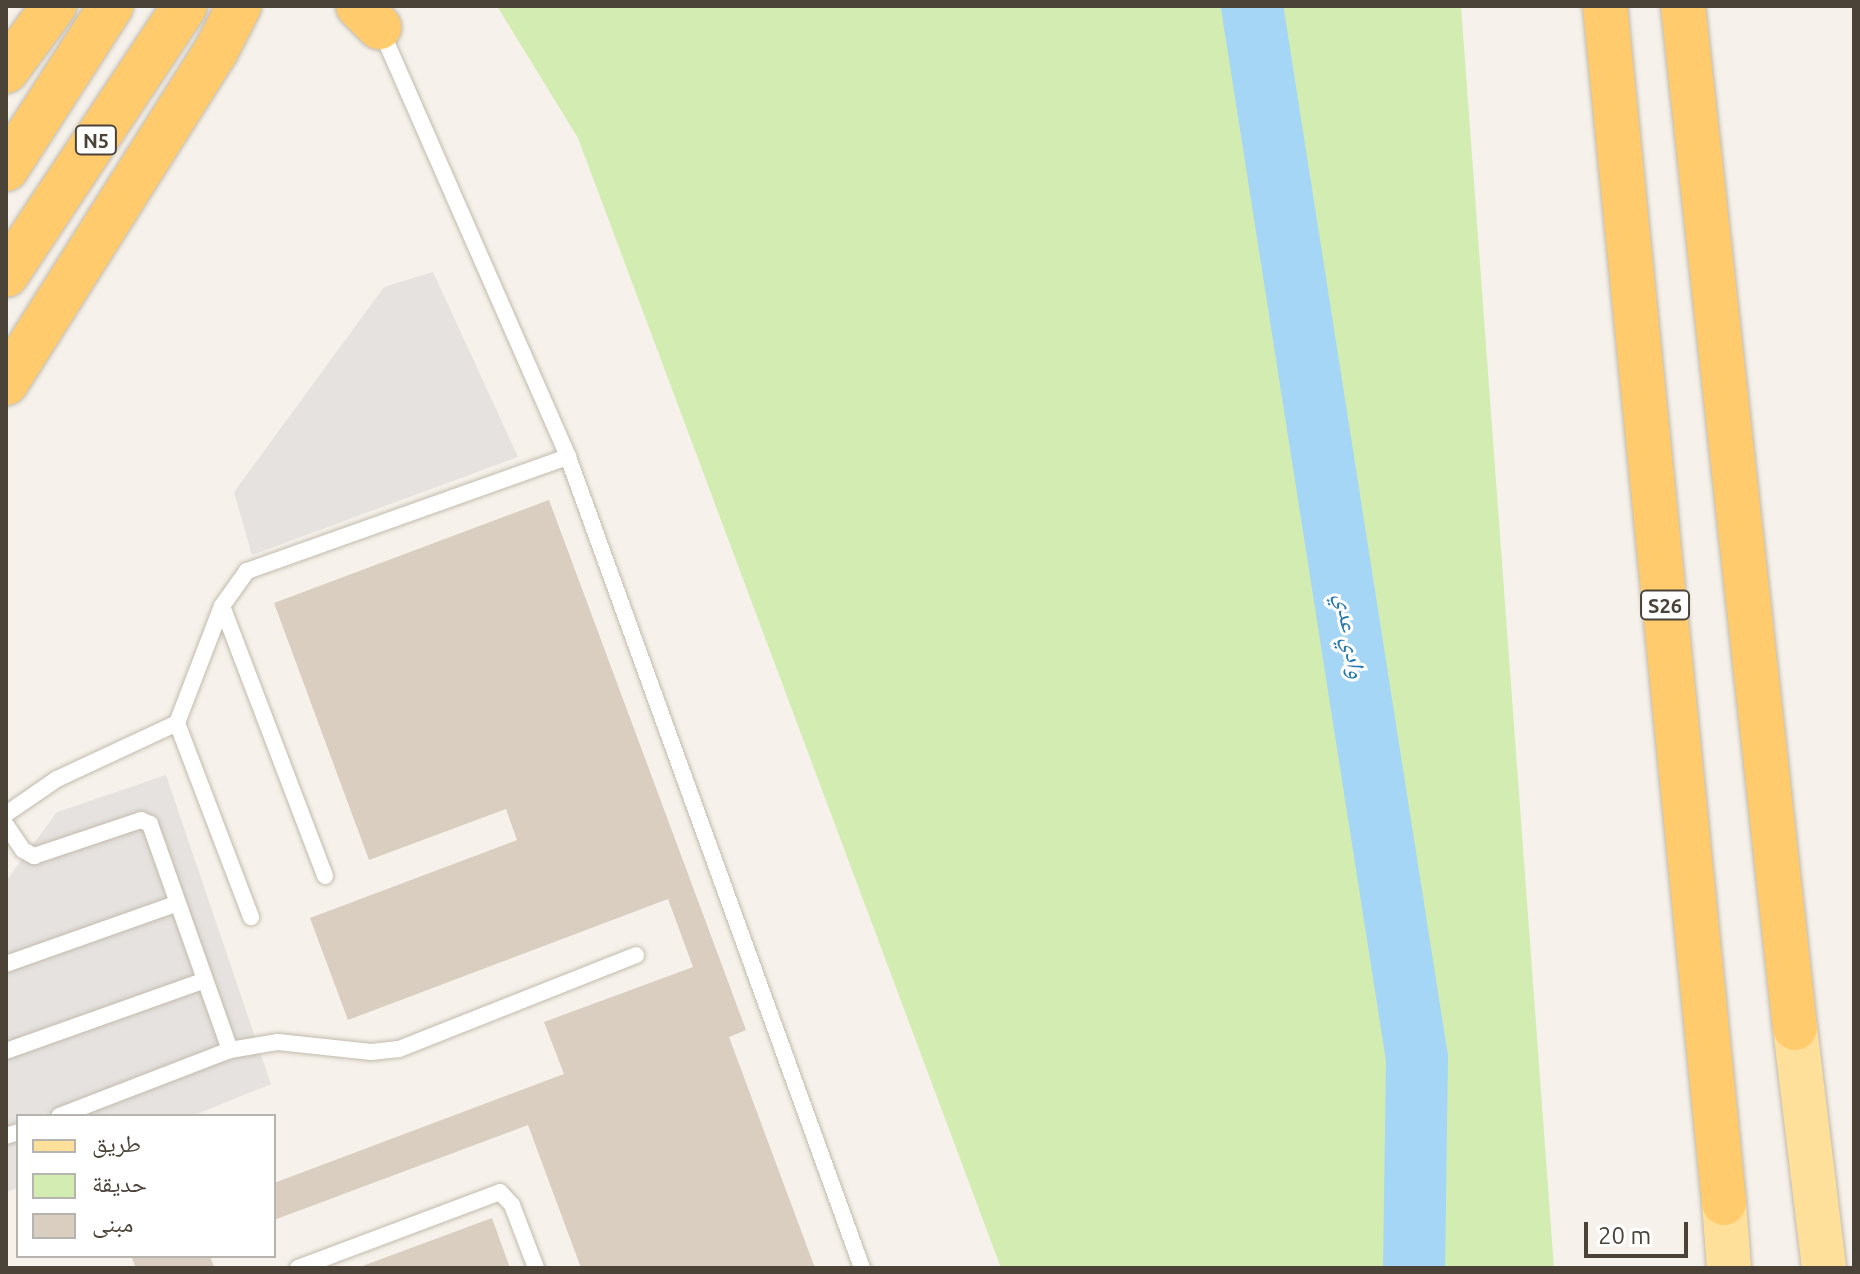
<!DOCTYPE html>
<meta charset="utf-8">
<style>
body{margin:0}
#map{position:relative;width:1860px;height:1274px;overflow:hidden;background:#f6f2eb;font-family:Ubuntu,"Noto Naskh Arabic",sans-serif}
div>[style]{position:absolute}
.green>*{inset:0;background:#d3ecb2}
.parking>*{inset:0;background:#e5e2df}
.river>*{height:62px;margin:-31px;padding:0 31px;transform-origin:31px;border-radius:31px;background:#a5d6f5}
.building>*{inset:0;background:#d9cebf}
.roads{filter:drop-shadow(0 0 2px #c2baac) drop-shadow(0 0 2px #c2baac)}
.lane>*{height:16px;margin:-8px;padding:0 8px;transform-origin:8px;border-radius:8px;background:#fff}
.primary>*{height:44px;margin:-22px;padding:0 22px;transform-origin:22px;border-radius:22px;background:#ffe09b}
.highway>*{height:44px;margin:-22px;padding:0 22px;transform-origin:22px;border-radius:22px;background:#ffcb6d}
span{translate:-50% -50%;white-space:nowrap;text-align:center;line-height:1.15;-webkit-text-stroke:6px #fff;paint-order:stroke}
.shield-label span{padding:2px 6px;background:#fff;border:2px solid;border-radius:6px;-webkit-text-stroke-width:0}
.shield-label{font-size:20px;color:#4b4338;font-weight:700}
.water-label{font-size:24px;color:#2778ae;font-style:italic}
.frame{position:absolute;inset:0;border:8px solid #4b4338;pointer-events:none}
.legend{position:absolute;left:16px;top:1114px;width:260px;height:144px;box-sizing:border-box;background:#fff;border:2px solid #b7b4af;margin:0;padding:10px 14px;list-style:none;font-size:24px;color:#4b4338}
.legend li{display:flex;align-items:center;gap:16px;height:40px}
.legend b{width:40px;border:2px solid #b7b4af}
.scale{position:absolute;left:1584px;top:1222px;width:104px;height:36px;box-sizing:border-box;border:4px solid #4b4338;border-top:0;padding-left:10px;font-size:24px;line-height:28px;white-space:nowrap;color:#4b4338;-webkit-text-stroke:6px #fff;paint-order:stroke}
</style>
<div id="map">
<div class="green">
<i style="clip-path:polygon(497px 6px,1461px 6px,1554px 1268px,1001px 1268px,578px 138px)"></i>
</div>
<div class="parking">
<i style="clip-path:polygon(433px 272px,518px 457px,252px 555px,234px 492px,384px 287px)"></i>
<i style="clip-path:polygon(166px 775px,271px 1084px,192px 1116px,18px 1116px,18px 1188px,6px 1192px,6px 881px,57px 812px)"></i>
</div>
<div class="river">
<i style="left:1252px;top:6px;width:1065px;rotate:81.09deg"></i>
<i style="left:1417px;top:1058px;width:210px;rotate:90.8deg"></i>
</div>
<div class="building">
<i style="clip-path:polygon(549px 500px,746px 1030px,729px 1037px,815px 1268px,581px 1268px,528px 1125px,274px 1220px,274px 1183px,564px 1074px,544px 1022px,693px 967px,668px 899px,348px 1020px,310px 918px,517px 840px,506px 809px,369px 860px,274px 603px)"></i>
<i style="clip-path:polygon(492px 1218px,510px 1268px,357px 1268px)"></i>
<i style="clip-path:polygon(131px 1256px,210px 1256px,214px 1267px,136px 1268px)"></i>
</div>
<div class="roads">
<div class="lane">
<i style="left:380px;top:28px;width:468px;rotate:66.3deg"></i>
<i style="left:568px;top:457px;width:863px;rotate:70.07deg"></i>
<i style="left:222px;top:606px;width:289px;rotate:69.1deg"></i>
<i style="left:177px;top:723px;width:208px;rotate:69.1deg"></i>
<i style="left:6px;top:814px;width:62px;rotate:-34.5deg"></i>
<i style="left:57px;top:779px;width:132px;rotate:-25deg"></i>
<i style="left:177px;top:723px;width:125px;rotate:-69deg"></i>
<i style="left:222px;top:606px;width:43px;rotate:-54.5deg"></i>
<i style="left:247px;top:571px;width:341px;rotate:-19.6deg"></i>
<i style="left:6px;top:825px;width:30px;rotate:56deg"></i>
<i style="left:23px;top:850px;width:13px;rotate:29deg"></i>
<i style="left:34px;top:856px;width:113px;rotate:-18.6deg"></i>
<i style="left:141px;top:820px;width:10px;rotate:24deg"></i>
<i style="left:150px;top:824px;width:240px;rotate:70.5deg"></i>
<i style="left:230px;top:1050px;width:183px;rotate:158.9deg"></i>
<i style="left:6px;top:964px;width:182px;rotate:-19.5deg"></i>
<i style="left:230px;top:1050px;width:49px;rotate:-9.5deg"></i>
<i style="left:278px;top:1042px;width:94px;rotate:6.1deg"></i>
<i style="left:371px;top:1052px;width:28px;rotate:-6deg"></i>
<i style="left:399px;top:1049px;width:255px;rotate:-21.6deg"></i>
<i style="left:6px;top:1051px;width:211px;rotate:-19.6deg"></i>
<i style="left:6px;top:1136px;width:13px;rotate:-18deg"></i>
<i style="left:298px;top:1268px;width:216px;rotate:-20.6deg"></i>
<i style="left:500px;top:1192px;width:18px;rotate:47deg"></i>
<i style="left:512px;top:1205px;width:67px;rotate:69.1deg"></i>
</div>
<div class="primary">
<i style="left:1795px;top:1028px;width:242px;rotate:83.1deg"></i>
<i style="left:1724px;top:1203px;width:65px;rotate:85.6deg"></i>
</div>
<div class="highway">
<i style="left:358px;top:6px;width:30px;rotate:45deg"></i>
<i style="left:1605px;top:6px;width:1203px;rotate:84.32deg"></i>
<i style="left:1683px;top:6px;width:1028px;rotate:83.75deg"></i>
<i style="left:6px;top:71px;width:81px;rotate:-53.6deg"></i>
<i style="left:6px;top:169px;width:194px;rotate:-57.2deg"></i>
<i style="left:6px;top:275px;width:323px;rotate:-56.4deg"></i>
<i style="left:6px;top:383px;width:393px;rotate:-57.7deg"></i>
<i style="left:216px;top:51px;width:51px;rotate:-62.9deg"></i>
</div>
</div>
<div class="shield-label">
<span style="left:96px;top:140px">N5</span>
<span style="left:1665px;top:605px">S26</span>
</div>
<div class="water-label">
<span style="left:1351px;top:636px;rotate:81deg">وادي عدي</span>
</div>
<div class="frame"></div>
<ul class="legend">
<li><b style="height:10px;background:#ffe09b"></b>طريق</li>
<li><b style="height:22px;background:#d3ecb2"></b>حديقة</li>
<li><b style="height:22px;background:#d9cebf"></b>مبنى</li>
</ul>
<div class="scale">20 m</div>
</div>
